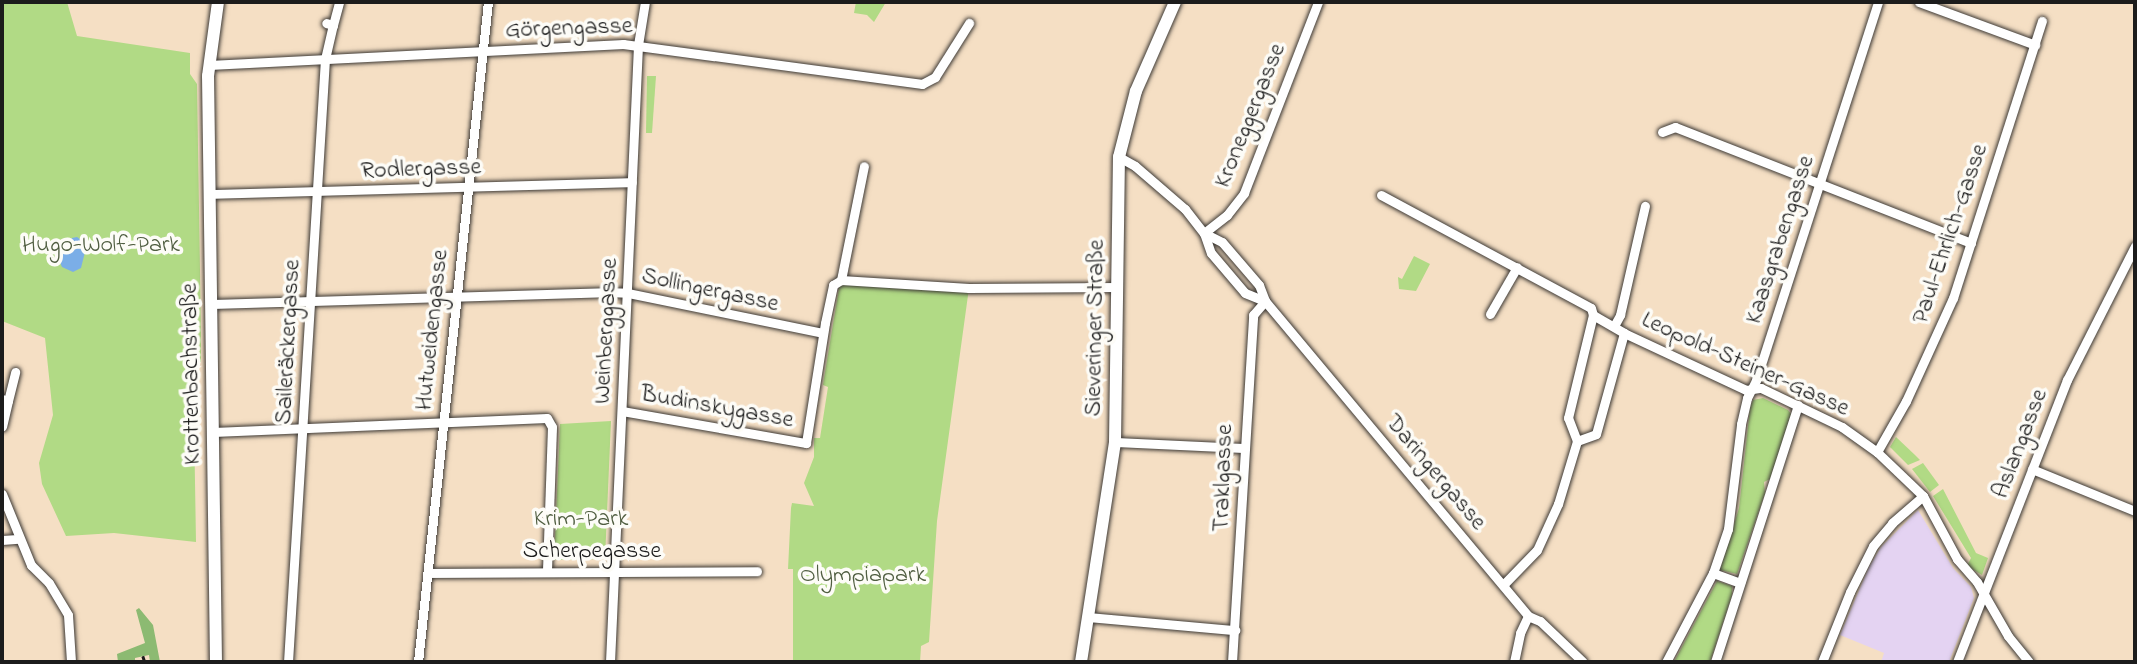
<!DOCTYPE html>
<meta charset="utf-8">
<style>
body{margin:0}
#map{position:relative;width:2137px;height:664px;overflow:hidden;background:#f5dfc4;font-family:"Indie Flower",sans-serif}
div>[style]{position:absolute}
.built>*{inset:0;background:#e4d3f2}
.green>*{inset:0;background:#b1da85}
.forest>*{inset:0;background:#8cba72}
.water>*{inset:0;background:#7baee7}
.roads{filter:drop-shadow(0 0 2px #3d3935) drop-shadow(0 0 2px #3d3935)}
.street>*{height:9px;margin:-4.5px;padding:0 4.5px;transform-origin:4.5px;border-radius:4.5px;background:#fff}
.secondary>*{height:12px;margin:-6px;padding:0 6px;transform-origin:6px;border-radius:6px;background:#fff}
.rail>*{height:2.5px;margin-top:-1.25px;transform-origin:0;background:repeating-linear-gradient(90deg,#1c1c1c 0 10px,transparent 0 15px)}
span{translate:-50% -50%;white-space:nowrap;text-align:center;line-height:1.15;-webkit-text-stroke:7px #fdfcf7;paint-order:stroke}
.street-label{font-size:24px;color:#1c1c1c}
.park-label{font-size:24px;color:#505e41}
.frame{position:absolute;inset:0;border:4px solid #1c1c1c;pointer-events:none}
</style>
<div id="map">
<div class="built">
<i style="clip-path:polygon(1918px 510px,1953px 568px,1971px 587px,1974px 598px,1949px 662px,1881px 662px,1884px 653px,1840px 635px,1869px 567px,1881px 547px)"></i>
</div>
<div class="green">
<i style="clip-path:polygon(2px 2px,67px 2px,77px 36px,190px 53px,190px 74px,197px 84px,201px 333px,201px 362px,193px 361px,196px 542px,114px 533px,66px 536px,42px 484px,39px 463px,53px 415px,45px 338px,2px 321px)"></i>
<i style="clip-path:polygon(856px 2px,886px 2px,874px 22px,867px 15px,854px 13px)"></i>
<i style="clip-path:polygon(647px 76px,656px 76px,652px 133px,646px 133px)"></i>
<i style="clip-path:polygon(1414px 256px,1430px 264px,1416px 291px,1399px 289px,1398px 277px,1402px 279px)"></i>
<i style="clip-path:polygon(844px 280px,969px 288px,937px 521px,929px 642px,921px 646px,920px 662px,793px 662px,793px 569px,788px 569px,791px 508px,792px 503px,814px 506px,804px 483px,814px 457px,814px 438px,820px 438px,828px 387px,823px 385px,824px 378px,839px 288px)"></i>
<i style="clip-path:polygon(1763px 398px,1788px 410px,1791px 414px,1770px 479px,1764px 482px,1765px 493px,1737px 574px,1720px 570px,1739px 508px,1750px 408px,1753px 400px)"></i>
<i style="clip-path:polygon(611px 421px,605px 559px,554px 560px,560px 424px)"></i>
<i style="clip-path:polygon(1896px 437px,1915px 455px,1920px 460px,1908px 465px,1890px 447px)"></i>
<i style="clip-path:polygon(1923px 463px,1939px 485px,1930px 492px,1912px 469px)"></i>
<i style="clip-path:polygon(1943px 489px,1976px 553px,1988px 558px,1982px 575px,1967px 566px,1971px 558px,1933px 496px)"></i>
<i style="clip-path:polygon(1717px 581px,1732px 586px,1732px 595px,1710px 662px,1674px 662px)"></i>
</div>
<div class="forest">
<i style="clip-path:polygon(139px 608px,153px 625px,160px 662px,150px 662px,149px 655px,135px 658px,135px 662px,118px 662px,117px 654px,145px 643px,136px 610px)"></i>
</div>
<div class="water">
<i style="clip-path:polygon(77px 237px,87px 244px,81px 268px,73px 272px,62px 267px,59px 260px,72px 238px)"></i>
</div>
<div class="roads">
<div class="street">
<i style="left:1919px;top:2px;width:124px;rotate:20.3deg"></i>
<i style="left:333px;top:25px;width:24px;rotate:-75deg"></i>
<i style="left:209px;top:65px;width:415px;rotate:-2.9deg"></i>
<i style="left:623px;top:44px;width:302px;rotate:7.6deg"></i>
<i style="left:922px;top:84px;width:15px;rotate:-28deg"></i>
<i style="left:935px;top:77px;width:64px;rotate:-57.8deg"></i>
<i style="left:1662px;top:132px;width:14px;rotate:-21deg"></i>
<i style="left:1675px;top:127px;width:318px;rotate:21.4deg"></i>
<i style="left:1119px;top:157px;width:18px;rotate:29deg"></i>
<i style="left:1135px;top:166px;width:66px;rotate:40.7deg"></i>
<i style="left:1185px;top:209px;width:31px;rotate:52deg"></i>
<i style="left:1204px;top:233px;width:21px;rotate:71deg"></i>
<i style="left:1211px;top:253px;width:52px;rotate:49.6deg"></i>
<i style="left:1245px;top:293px;width:22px;rotate:22deg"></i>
<i style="left:210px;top:194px;width:422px;rotate:-1.6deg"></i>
<i style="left:1381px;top:195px;width:238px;rotate:28.3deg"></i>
<i style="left:1591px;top:308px;width:7px;rotate:74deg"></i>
<i style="left:1593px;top:315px;width:36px;rotate:30deg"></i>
<i style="left:1624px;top:333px;width:135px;rotate:25deg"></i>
<i style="left:1746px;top:390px;width:15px;rotate:-8deg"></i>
<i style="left:1761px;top:388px;width:90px;rotate:25.7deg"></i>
<i style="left:1842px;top:427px;width:43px;rotate:35.5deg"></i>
<i style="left:1877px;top:452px;width:64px;rotate:43.7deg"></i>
<i style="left:1923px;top:496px;width:72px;rotate:61.6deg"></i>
<i style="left:1957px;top:559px;width:30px;rotate:49deg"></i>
<i style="left:1977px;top:582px;width:62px;rotate:60.1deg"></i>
<i style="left:2008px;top:636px;width:33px;rotate:51deg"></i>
<i style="left:1204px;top:233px;width:20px;rotate:27deg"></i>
<i style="left:1222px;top:242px;width:57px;rotate:49.3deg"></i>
<i style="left:1259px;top:285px;width:17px;rotate:69deg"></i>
<i style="left:1265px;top:301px;width:410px;rotate:50.1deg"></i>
<i style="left:1528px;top:616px;width:13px;rotate:23deg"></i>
<i style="left:1540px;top:621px;width:59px;rotate:43.6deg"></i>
<i style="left:1204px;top:233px;width:29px;rotate:-38deg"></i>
<i style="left:1227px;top:215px;width:28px;rotate:-52deg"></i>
<i style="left:1244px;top:193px;width:205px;rotate:-68.8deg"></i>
<i style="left:841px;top:280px;width:116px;rotate:-78.6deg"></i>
<i style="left:212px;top:304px;width:393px;rotate:-1.7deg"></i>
<i style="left:605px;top:292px;width:23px;rotate:2deg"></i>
<i style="left:628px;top:293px;width:199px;rotate:11.6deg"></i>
<i style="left:1490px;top:314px;width:54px;rotate:-60.1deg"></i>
<i style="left:1614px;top:326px;width:13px;rotate:-61deg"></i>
<i style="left:1620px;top:315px;width:112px;rotate:-77.1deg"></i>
<i style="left:2px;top:399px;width:6px;rotate:18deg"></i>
<i style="left:8px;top:401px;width:26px;rotate:103deg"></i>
<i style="left:8px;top:401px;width:30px;rotate:-76deg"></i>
<i style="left:622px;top:411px;width:187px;rotate:9.9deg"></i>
<i style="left:806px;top:443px;width:121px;rotate:-81deg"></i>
<i style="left:825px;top:323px;width:39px;rotate:-78deg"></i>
<i style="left:833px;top:285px;width:9px;rotate:-32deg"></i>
<i style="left:841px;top:280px;width:128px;rotate:3.6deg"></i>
<i style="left:969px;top:288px;width:149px;rotate:-0.4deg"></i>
<i style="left:213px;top:432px;width:334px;rotate:-2.4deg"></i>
<i style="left:547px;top:418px;width:10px;rotate:61deg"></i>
<i style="left:552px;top:427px;width:144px;rotate:92deg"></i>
<i style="left:1577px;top:441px;width:20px;rotate:-20deg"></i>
<i style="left:1596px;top:434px;width:105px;rotate:-74.5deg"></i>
<i style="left:1115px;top:442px;width:129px;rotate:2.7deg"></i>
<i style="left:1877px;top:452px;width:59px;rotate:-60.4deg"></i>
<i style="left:1906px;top:401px;width:113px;rotate:-65.5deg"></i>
<i style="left:1953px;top:298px;width:291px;rotate:-72.2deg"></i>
<i style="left:2032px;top:469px;width:111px;rotate:22.2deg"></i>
<i style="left:2px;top:494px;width:77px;rotate:67.8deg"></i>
<i style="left:31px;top:565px;width:25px;rotate:45deg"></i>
<i style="left:49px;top:583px;width:37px;rotate:59deg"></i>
<i style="left:68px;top:615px;width:47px;rotate:86.3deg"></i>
<i style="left:2px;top:540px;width:16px;rotate:-4deg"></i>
<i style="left:428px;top:573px;width:329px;rotate:-0.3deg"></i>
<i style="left:1713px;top:573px;width:29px;rotate:20deg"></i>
<i style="left:1504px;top:584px;width:47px;rotate:-45.9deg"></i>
<i style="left:1537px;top:550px;width:51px;rotate:-65.5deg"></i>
<i style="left:1558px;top:504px;width:66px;rotate:-73.2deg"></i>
<i style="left:1577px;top:441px;width:25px;rotate:-111deg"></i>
<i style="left:1568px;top:418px;width:106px;rotate:-76.4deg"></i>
<i style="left:1088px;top:617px;width:148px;rotate:5.1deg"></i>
<i style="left:288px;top:662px;width:604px;rotate:-86.49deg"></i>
<i style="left:325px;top:59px;width:35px;rotate:-77deg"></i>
<i style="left:333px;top:25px;width:7px;rotate:-164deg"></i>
<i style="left:418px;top:662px;width:664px;rotate:-83.95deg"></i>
<i style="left:610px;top:662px;width:618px;rotate:-87.4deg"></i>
<i style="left:638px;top:45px;width:44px;rotate:-80.8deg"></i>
<i style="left:1232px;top:662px;width:348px;rotate:-86.5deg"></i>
<i style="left:1253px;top:315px;width:18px;rotate:-49deg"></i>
<i style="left:1514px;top:662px;width:30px;rotate:-78deg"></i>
<i style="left:1520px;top:633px;width:19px;rotate:-65deg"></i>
<i style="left:1666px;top:662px;width:101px;rotate:-62.2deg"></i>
<i style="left:1713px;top:573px;width:46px;rotate:-71.2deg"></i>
<i style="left:1728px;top:529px;width:106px;rotate:-82.9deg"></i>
<i style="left:1741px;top:424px;width:27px;rotate:-77deg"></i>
<i style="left:1747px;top:398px;width:20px;rotate:-63deg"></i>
<i style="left:1756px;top:380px;width:397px;rotate:-72.1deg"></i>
<i style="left:1715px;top:662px;width:270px;rotate:-72.1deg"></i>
<i style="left:1822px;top:662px;width:75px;rotate:-68.2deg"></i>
<i style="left:1850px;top:592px;width:51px;rotate:-63.4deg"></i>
<i style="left:1873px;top:546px;width:30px;rotate:-50deg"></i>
<i style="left:1892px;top:523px;width:41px;rotate:-41.1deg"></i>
<i style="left:1957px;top:662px;width:303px;rotate:-68.7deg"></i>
<i style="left:2067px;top:380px;width:150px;rotate:-63.1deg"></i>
</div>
<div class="secondary">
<i style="left:216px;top:662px;width:586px;rotate:-90.78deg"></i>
<i style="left:208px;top:76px;width:75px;rotate:-82.3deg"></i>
<i style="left:1081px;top:662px;width:223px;rotate:-81.2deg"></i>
<i style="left:1115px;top:442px;width:285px;rotate:-89.2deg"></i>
<i style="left:1119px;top:157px;width:68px;rotate:-75.6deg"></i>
<i style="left:1136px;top:91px;width:97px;rotate:-66.3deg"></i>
</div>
</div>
<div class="rail">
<i style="left:143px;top:656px;width:6px;rotate:72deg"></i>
</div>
<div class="street-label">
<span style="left:569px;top:29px;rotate:-2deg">Görgengasse</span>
<span style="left:1251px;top:116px;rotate:-68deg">Kroneggergasse</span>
<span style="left:421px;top:170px;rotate:-2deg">Rodlergasse</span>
<span style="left:1951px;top:234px;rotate:-71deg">Paul-Ehrlich-Gasse</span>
<span style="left:1781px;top:240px;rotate:-72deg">Kaasgrabengasse</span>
<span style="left:710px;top:291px;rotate:12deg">Sollingergasse</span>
<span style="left:1096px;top:328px;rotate:-89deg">Sieveringer Straße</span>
<span style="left:433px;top:330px;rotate:-84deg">Hutweidengasse</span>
<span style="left:607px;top:331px;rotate:-87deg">Weinberggasse</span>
<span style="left:289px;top:342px;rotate:-87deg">Saileräckergasse</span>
<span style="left:1745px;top:365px;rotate:24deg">Leopold-Steiner-Gasse</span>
<span style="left:192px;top:374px;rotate:-91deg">Krottenbachstraße</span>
<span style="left:717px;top:408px;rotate:10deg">Budinskygasse</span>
<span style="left:2021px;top:444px;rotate:-69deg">Aslangasse</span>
<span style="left:1435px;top:473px;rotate:50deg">Daringergasse</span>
<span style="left:1224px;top:478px;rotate:-88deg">Traklgasse</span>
<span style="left:592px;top:552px">Scherpegasse</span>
</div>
<div class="park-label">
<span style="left:101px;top:246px">Hugo-Wolf-Park</span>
<span style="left:581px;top:520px">Krim-Park</span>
<span style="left:863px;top:576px">Olympiapark</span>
</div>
<div class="frame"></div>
</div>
